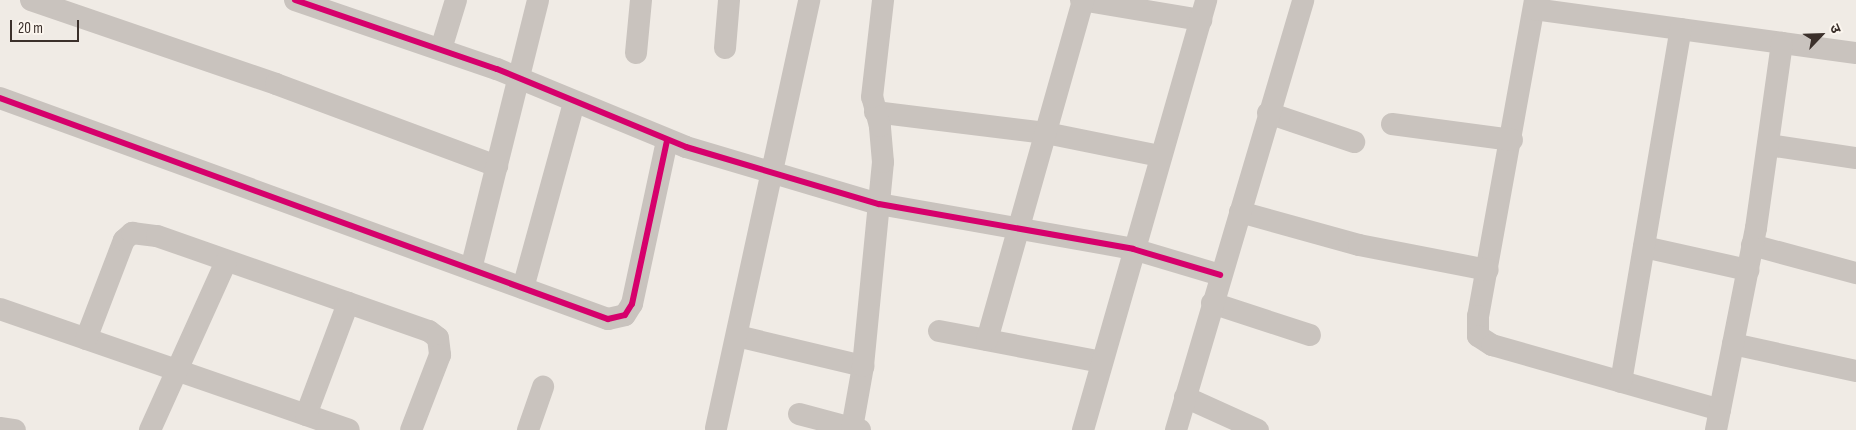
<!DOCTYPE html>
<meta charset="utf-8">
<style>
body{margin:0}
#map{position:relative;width:1856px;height:430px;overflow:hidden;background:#f0ebe5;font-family:"Sofia Sans Condensed","Noto Sans Devanagari",sans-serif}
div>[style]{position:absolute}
.minor>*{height:22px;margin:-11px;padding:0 11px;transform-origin:11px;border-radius:11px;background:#c9c3be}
.cycleway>*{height:6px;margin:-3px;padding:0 3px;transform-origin:3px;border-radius:3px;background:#d6006c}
span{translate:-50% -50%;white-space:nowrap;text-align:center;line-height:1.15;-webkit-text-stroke:4.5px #fbf5ee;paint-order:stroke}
.north{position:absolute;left:1796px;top:10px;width:50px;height:50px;-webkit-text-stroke:4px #fbf5ee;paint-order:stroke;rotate:66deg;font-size:14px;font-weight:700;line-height:20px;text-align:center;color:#3b302b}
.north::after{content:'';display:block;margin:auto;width:18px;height:22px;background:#3b302b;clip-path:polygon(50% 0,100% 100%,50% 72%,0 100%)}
.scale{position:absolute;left:10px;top:20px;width:69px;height:22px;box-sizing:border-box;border:2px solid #3b302b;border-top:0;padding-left:6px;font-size:15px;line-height:18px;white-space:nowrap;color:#3b302b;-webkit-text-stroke:4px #fbf5ee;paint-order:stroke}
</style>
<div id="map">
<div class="minor">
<i style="left:31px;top:0;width:259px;rotate:18.9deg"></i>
<i style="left:276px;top:84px;width:236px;rotate:20.4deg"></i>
<i style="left:295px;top:0;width:213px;rotate:18.9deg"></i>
<i style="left:497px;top:69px;width:204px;rotate:22.4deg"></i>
<i style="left:686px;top:147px;width:201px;rotate:16.5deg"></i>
<i style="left:879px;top:204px;width:258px;rotate:10deg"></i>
<i style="left:1133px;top:249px;width:91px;rotate:16.6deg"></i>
<i style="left:1081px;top:0;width:122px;rotate:9.5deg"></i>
<i style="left:1535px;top:0;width:321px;rotate:100.2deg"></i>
<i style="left:1478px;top:316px;width:20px;rotate:90deg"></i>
<i style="left:1478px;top:336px;width:17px;rotate:33deg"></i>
<i style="left:1492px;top:345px;width:237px;rotate:15.9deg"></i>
<i style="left:1534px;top:9px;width:325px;rotate:7.8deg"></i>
<i style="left:725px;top:48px;width:48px;rotate:-85.2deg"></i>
<i style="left:441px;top:49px;width:51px;rotate:-73deg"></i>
<i style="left:636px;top:53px;width:53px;rotate:-84.6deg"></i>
<i style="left:0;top:98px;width:647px;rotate:19.98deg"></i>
<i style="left:608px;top:319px;width:17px;rotate:-13deg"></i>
<i style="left:625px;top:315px;width:13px;rotate:-58deg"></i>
<i style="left:632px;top:304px;width:167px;rotate:-77.9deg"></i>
<i style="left:875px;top:112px;width:172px;rotate:7deg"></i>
<i style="left:1046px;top:133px;width:116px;rotate:11.4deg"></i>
<i style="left:1268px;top:113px;width:91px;rotate:18.6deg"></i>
<i style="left:1392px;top:124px;width:121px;rotate:7.6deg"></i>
<i style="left:1768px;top:145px;width:89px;rotate:8.4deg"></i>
<i style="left:1240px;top:212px;width:123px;rotate:15.5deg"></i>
<i style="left:1359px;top:245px;width:131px;rotate:11deg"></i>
<i style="left:1752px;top:245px;width:108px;rotate:15.1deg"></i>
<i style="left:1644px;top:247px;width:107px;rotate:12.5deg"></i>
<i style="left:471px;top:269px;width:277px;rotate:-76deg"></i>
<i style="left:523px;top:288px;width:192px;rotate:-74.6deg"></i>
<i style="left:1212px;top:303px;width:103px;rotate:18.1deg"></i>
<i style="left:0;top:309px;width:369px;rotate:19.1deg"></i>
<i style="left:939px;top:331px;width:165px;rotate:10.8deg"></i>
<i style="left:737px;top:336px;width:130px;rotate:13.4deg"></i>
<i style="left:86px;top:339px;width:106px;rotate:-69deg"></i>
<i style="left:124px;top:240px;width:11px;rotate:-41deg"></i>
<i style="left:132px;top:233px;width:25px;rotate:7deg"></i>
<i style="left:157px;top:236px;width:288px;rotate:19.3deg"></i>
<i style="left:429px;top:331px;width:11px;rotate:38deg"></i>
<i style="left:438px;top:338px;width:17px;rotate:83deg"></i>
<i style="left:440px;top:355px;width:80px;rotate:111.1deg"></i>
<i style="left:987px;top:340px;width:353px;rotate:-74.2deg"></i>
<i style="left:1733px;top:344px;width:126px;rotate:12.4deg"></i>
<i style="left:1621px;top:382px;width:358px;rotate:-80.4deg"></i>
<i style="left:1185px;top:397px;width:80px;rotate:24.3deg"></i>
<i style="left:799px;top:414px;width:55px;rotate:14.8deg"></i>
<i style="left:306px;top:415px;width:120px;rotate:-69.4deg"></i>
<i style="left:0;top:428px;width:15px;rotate:8deg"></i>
<i style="left:716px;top:428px;width:438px;rotate:-77.7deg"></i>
<i style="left:150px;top:430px;width:184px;rotate:-65.7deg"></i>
<i style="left:528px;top:430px;width:46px;rotate:-70.8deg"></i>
<i style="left:860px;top:430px;width:8px;rotate:-166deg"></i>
<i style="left:852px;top:428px;width:63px;rotate:-79.9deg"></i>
<i style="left:863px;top:366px;width:205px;rotate:-84.4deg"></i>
<i style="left:883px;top:162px;width:36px;rotate:-95deg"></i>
<i style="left:880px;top:126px;width:30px;rotate:-105deg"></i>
<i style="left:872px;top:97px;width:98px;rotate:-83.5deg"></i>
<i style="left:1083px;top:430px;width:447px;rotate:-74deg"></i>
<i style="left:1176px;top:430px;width:448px;rotate:-73.5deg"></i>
<i style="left:1716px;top:430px;width:206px;rotate:-78.8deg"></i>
<i style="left:1756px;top:228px;width:187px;rotate:-82deg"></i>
</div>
<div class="cycleway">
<i style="left:295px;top:0;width:213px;rotate:18.9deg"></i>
<i style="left:497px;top:69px;width:204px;rotate:22.4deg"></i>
<i style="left:686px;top:147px;width:201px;rotate:16.5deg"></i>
<i style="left:879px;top:204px;width:258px;rotate:10deg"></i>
<i style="left:1133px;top:249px;width:91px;rotate:16.6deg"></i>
<i style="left:0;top:98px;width:647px;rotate:19.98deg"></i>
<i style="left:608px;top:319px;width:17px;rotate:-13deg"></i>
<i style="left:625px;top:315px;width:13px;rotate:-58deg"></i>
<i style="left:632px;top:304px;width:167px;rotate:-77.9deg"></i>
</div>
<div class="north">उ</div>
<div class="scale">20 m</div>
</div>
